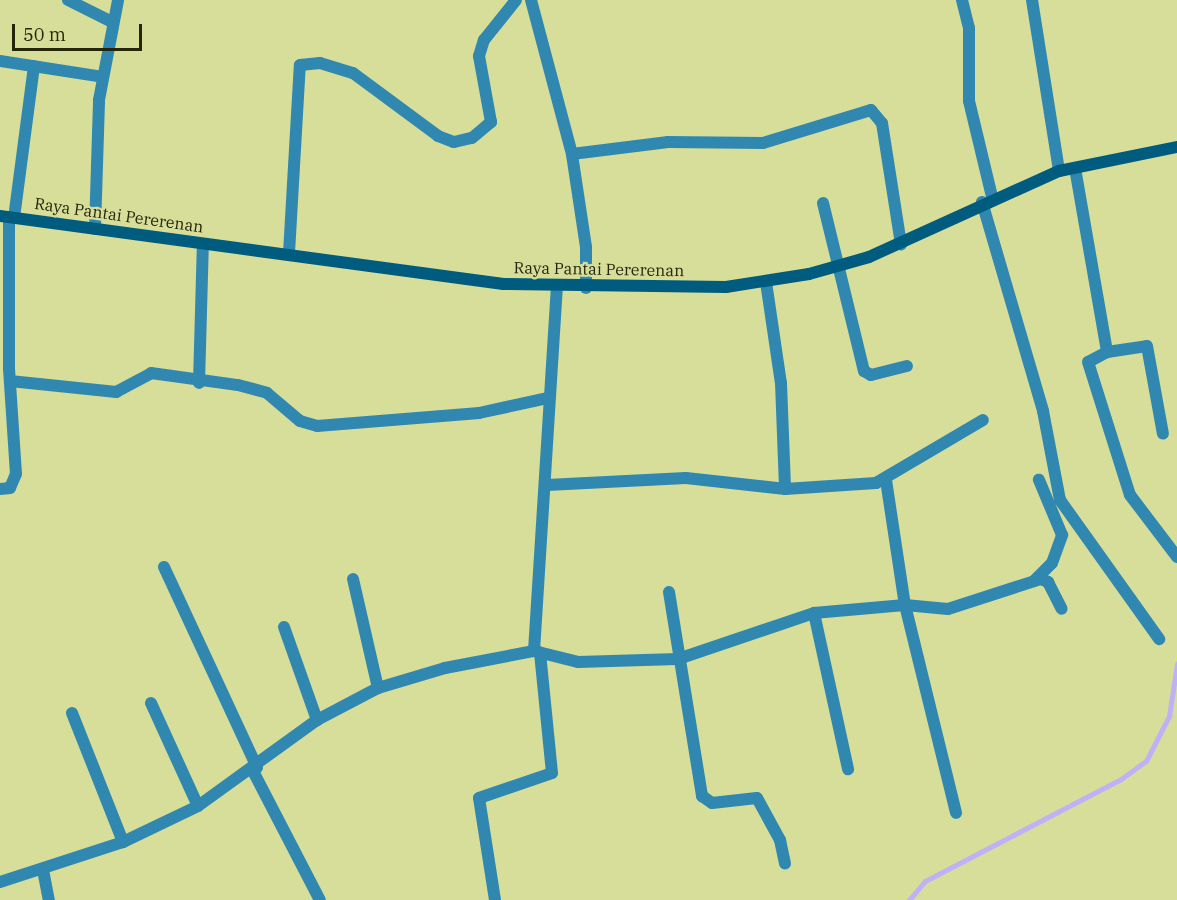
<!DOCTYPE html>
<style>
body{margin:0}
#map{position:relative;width:1177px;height:900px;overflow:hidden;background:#d7de99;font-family:"IBM Plex Serif",serif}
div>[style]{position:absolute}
.stream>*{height:5px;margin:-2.5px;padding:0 2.5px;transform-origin:2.5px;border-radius:2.5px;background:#beb1f8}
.street>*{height:12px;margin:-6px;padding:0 6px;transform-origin:6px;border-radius:6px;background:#3088b1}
.secondary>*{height:12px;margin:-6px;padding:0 6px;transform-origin:6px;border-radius:6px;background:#005c7f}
span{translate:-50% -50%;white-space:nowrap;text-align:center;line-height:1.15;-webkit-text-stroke:4.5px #d7de99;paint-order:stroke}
.street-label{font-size:16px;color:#24260a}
.scale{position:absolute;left:12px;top:24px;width:130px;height:27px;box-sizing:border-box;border:3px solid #24260a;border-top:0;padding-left:8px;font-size:18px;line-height:21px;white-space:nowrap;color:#24260a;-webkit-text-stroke:4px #d7de99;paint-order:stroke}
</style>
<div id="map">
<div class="stream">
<i style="left:909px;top:900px;width:25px;rotate:-50deg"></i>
<i style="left:925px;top:881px;width:221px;rotate:-27.5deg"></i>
<i style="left:1121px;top:779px;width:31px;rotate:-36deg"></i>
<i style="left:1146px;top:761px;width:51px;rotate:-62.9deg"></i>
<i style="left:1169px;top:716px;width:53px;rotate:-81.3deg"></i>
</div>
<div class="street">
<i style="left:68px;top:0;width:49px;rotate:26.6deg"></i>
<i style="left:531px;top:0;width:159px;rotate:75.1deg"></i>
<i style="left:962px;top:0;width:29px;rotate:76deg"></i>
<i style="left:969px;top:28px;width:73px;rotate:90deg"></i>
<i style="left:969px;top:101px;width:99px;rotate:76.5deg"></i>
<i style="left:1032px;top:0;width:173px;rotate:81deg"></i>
<i style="left:0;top:61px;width:104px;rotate:8.8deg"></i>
<i style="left:1075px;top:168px;width:187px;rotate:80.1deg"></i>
<i style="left:1107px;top:352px;width:40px;rotate:-8.5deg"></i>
<i style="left:1147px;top:346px;width:89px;rotate:79.7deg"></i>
<i style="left:982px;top:202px;width:218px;rotate:73.7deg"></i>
<i style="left:1043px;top:411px;width:91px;rotate:79.2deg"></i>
<i style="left:1060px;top:500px;width:171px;rotate:54.5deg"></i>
<i style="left:823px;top:203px;width:173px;rotate:76.3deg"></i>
<i style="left:864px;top:371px;width:8px;rotate:30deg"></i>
<i style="left:871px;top:375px;width:37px;rotate:-14deg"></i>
<i style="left:14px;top:218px;width:153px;rotate:-82.5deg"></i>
<i style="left:95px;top:229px;width:129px;rotate:-88.2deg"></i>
<i style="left:99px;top:100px;width:102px;rotate:-79.2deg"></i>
<i style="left:289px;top:253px;width:188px;rotate:-86.7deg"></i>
<i style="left:300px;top:65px;width:20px;rotate:-6deg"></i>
<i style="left:320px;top:63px;width:34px;rotate:17deg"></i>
<i style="left:353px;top:73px;width:106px;rotate:36.5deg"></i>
<i style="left:438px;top:136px;width:17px;rotate:21deg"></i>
<i style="left:454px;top:142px;width:18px;rotate:-13deg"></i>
<i style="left:472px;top:138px;width:25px;rotate:-40deg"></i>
<i style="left:491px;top:122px;width:67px;rotate:-100.3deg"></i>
<i style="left:479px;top:56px;width:17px;rotate:-73deg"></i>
<i style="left:484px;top:40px;width:51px;rotate:-51.3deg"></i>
<i style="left:766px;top:282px;width:102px;rotate:81.6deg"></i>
<i style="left:781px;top:383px;width:106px;rotate:87.8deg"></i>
<i style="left:586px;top:288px;width:41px;rotate:-90deg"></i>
<i style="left:586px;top:247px;width:94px;rotate:-98.6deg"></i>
<i style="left:572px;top:154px;width:97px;rotate:-7.1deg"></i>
<i style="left:668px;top:142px;width:95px;rotate:0.6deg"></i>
<i style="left:763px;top:143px;width:113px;rotate:-17deg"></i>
<i style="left:871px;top:110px;width:17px;rotate:50deg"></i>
<i style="left:882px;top:123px;width:123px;rotate:81.1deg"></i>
<i style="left:1107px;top:352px;width:21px;rotate:152deg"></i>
<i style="left:1088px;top:362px;width:139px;rotate:72.5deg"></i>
<i style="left:1130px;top:495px;width:78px;rotate:52.8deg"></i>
<i style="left:10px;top:381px;width:107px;rotate:5.9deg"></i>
<i style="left:116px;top:392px;width:40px;rotate:-28deg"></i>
<i style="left:151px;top:373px;width:88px;rotate:7.9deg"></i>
<i style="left:238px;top:385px;width:30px;rotate:15deg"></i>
<i style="left:267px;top:393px;width:43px;rotate:40.3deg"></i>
<i style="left:300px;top:421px;width:18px;rotate:16deg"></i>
<i style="left:317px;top:426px;width:163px;rotate:-4.6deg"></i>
<i style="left:479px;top:413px;width:71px;rotate:-12.3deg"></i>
<i style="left:199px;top:383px;width:139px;rotate:-88.4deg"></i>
<i style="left:886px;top:480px;width:126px;rotate:81.4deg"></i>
<i style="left:905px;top:605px;width:214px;rotate:76.2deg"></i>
<i style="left:547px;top:485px;width:139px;rotate:-2.9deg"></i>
<i style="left:686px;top:478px;width:100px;rotate:6.3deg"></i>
<i style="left:785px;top:489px;width:91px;rotate:-3.8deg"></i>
<i style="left:876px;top:483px;width:124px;rotate:-30.5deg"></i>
<i style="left:0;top:489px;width:10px;rotate:-6deg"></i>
<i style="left:10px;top:488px;width:15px;rotate:-67deg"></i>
<i style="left:16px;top:474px;width:105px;rotate:-93.8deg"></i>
<i style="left:9px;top:369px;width:152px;rotate:-90deg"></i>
<i style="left:164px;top:567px;width:221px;rotate:65.1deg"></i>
<i style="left:353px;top:579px;width:112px;rotate:77.1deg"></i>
<i style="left:1034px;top:581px;width:25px;rotate:-45deg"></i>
<i style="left:1052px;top:563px;width:30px;rotate:-70deg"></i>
<i style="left:1062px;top:535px;width:60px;rotate:-112.7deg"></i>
<i style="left:669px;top:592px;width:207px;rotate:80.8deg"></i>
<i style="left:702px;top:796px;width:12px;rotate:35deg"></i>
<i style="left:712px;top:803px;width:45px;rotate:-6.3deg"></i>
<i style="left:757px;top:798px;width:48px;rotate:61.3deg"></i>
<i style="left:780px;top:840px;width:24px;rotate:78deg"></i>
<i style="left:814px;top:613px;width:160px;rotate:77.7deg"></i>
<i style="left:284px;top:627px;width:99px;rotate:70.5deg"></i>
<i style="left:534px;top:651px;width:365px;rotate:-86.4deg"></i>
<i style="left:151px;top:703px;width:113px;rotate:65.5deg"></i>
<i style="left:72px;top:713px;width:139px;rotate:68.4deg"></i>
<i style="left:253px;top:771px;width:145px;rotate:62.6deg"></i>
<i style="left:43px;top:870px;width:31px;rotate:79deg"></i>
<i style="left:0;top:882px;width:129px;rotate:-18deg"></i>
<i style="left:123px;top:842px;width:83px;rotate:-25.6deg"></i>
<i style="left:198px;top:806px;width:147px;rotate:-35.9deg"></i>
<i style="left:317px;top:720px;width:69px;rotate:-27.7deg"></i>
<i style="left:378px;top:688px;width:70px;rotate:-16.6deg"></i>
<i style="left:445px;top:668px;width:91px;rotate:-10.8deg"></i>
<i style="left:534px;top:651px;width:45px;rotate:14deg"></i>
<i style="left:578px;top:662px;width:100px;rotate:-1.7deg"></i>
<i style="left:678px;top:659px;width:144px;rotate:-18.7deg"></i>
<i style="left:814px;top:613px;width:91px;rotate:-5deg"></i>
<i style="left:905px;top:605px;width:43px;rotate:5.3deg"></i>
<i style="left:948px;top:609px;width:98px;rotate:-17.9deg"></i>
<i style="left:1041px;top:579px;width:8px;rotate:23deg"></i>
<i style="left:1048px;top:582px;width:30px;rotate:63deg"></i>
<i style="left:495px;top:900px;width:103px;rotate:-98.9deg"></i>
<i style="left:479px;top:798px;width:77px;rotate:-18.9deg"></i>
<i style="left:552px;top:773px;width:121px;rotate:-95.7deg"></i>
</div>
<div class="secondary">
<i style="left:0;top:216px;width:508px;rotate:7.7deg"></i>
<i style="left:503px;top:284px;width:223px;rotate:0.8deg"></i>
<i style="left:726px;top:287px;width:84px;rotate:-8.9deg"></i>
<i style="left:809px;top:274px;width:62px;rotate:-15.8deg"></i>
<i style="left:869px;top:257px;width:209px;rotate:-24.4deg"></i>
<i style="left:1059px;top:171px;width:120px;rotate:-11.5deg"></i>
</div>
<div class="street-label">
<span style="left:119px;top:215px;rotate:8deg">Raya Pantai Pererenan</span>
<span style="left:599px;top:269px;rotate:1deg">Raya Pantai Pererenan</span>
</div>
<div class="scale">50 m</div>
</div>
